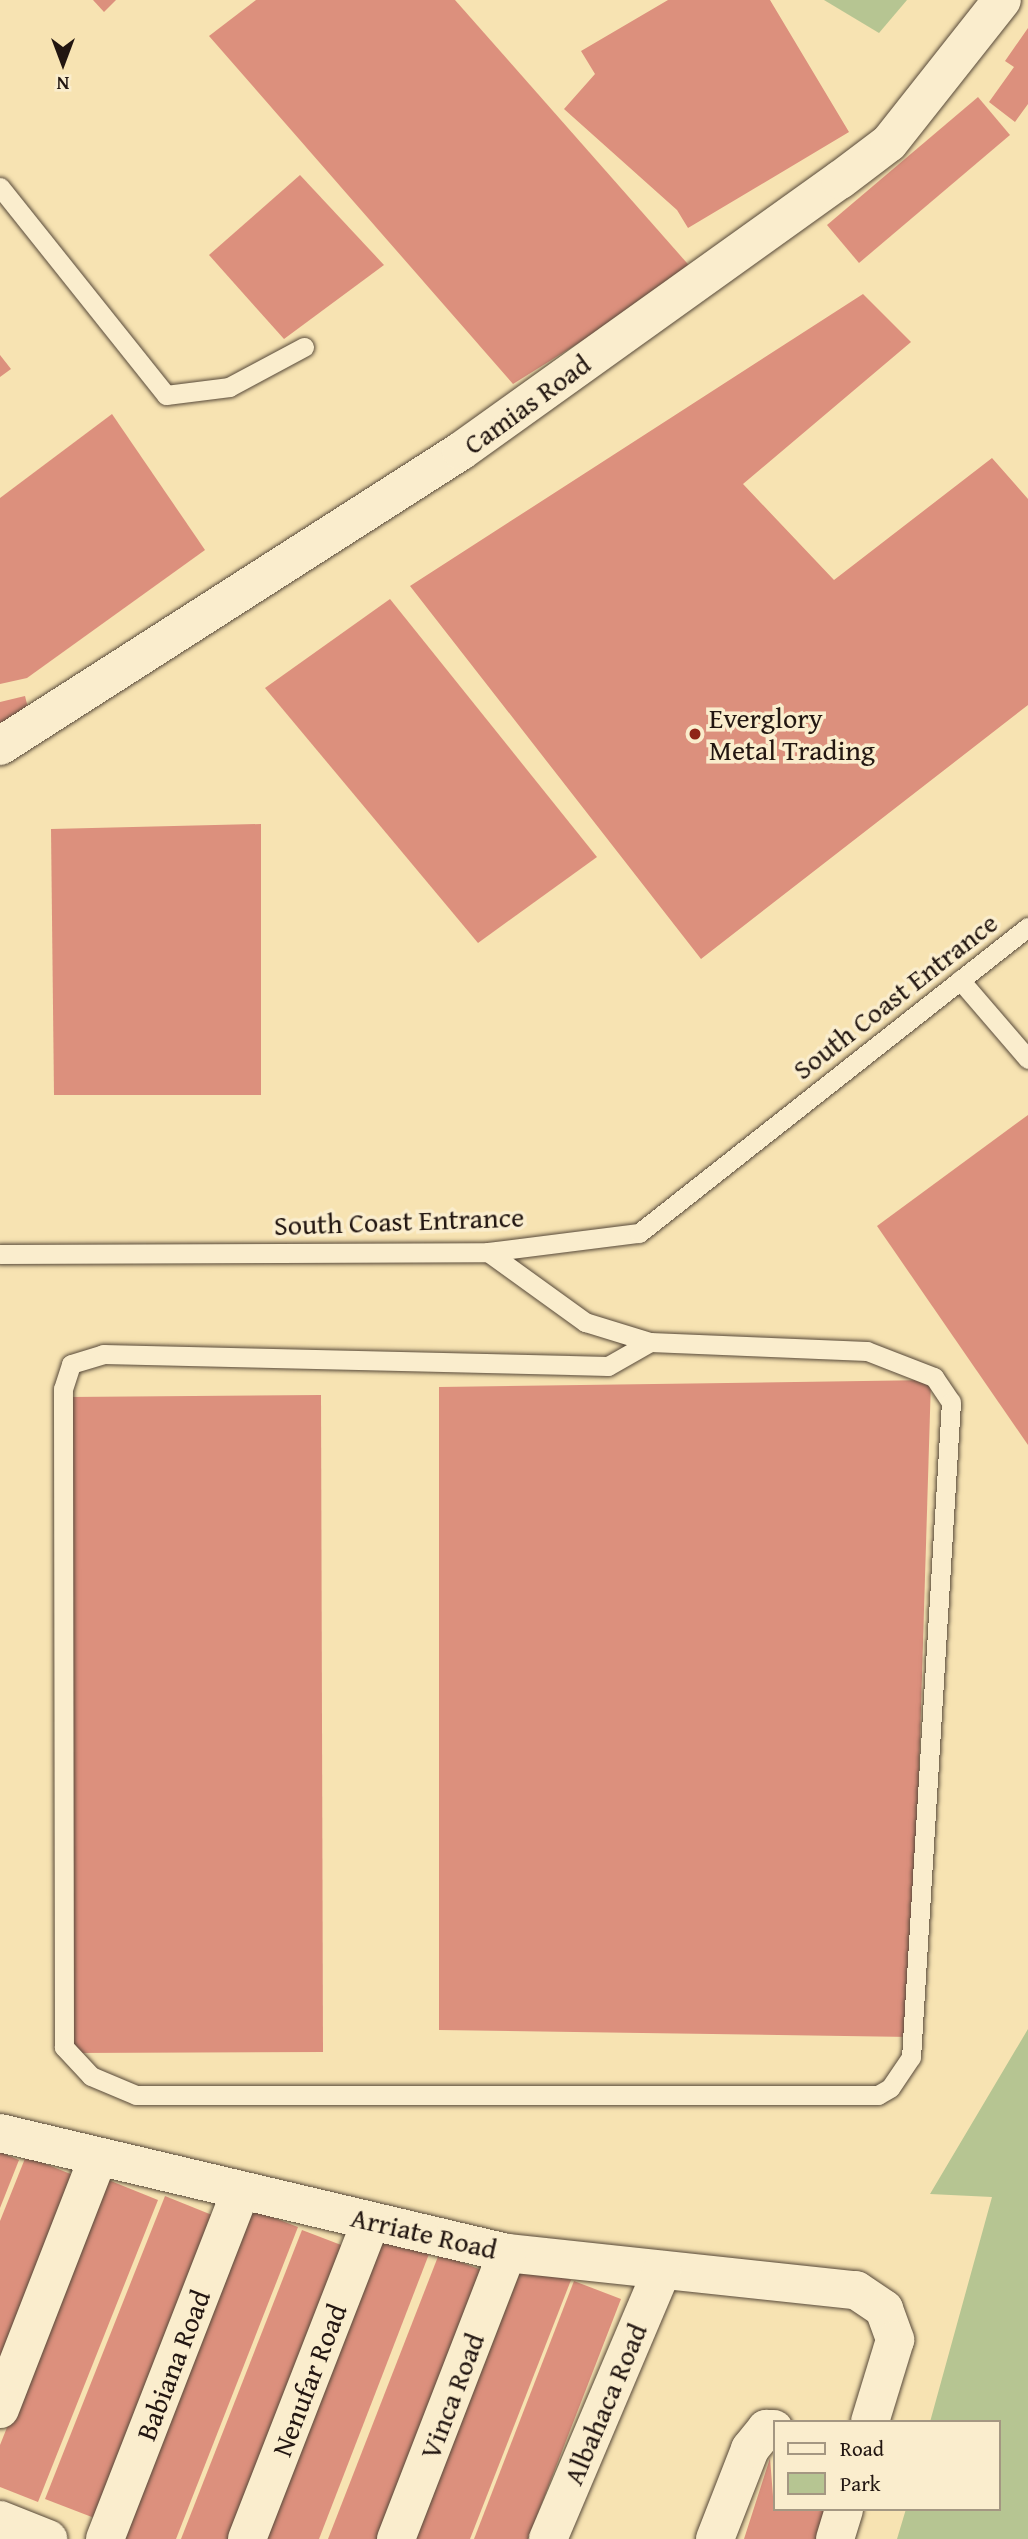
<!DOCTYPE html>
<style>
body{margin:0}
#map{position:relative;width:1028px;height:2539px;overflow:hidden;background:#f7e3b2;font-family:"Gentium Book Plus",serif}
div>[style]{position:absolute}
.green>*{inset:0;background:#b6c592}
.building>*{inset:0;background:#dc907d}
.roads{filter:drop-shadow(0 0 2px #574939) drop-shadow(0 0 2px #574939)}
.lane>*{height:19px;margin:-9.5px;padding:0 9.5px;transform-origin:9.5px;border-radius:9.5px;background:#faedcd}
.street>*{height:38px;margin:-19px;padding:0 19px;transform-origin:19px;border-radius:19px;background:#faedcd}
.dots>*{width:19px;height:19px;translate:-50% -50%;box-sizing:border-box;border:4px solid #faedcd;border-radius:50%}
span{translate:-50% -50%;white-space:nowrap;text-align:center;line-height:1.15;-webkit-text-stroke:7px #faedcd;paint-order:stroke}
.street-label{font-size:28px;color:#221611}
.poi-label{font-size:28px;color:#221611}
.left{translate:0 -50%;text-align:left}
.legend{position:absolute;left:773px;top:2420px;width:228px;height:91px;box-sizing:border-box;background:#faedcd;border:2px solid #a49782;margin:0;padding:9px 12px;list-style:none;font-size:21px;color:#221611}
.legend li{display:flex;align-items:center;gap:14px;height:35px}
.legend b{width:35px;border:2px solid #a49782}
.north{position:absolute;left:28px;top:28px;width:70px;height:70px;-webkit-text-stroke:5px #faedcd;paint-order:stroke;rotate:180deg;font-size:19px;font-weight:700;line-height:28px;text-align:center;color:#221611}
.north::after{content:'';display:block;margin:auto;width:24px;height:32px;background:#221611;clip-path:polygon(50% 0,100% 100%,50% 72%,0 100%)}
</style>
<div id="map">
<div class="green">
<i style="clip-path:polygon(824px 0,907px 0,879px 33px)"></i>
<i style="clip-path:polygon(1028px 2029px,1028px 2539px,897px 2539px,906px 2509px,998px 2509px,998px 2422px,930px 2422px,992px 2197px,930px 2194px)"></i>
</div>
<div class="building">
<i style="clip-path:polygon(93px 0,116px 0,104px 12px)"></i>
<i style="clip-path:polygon(256px 0,455px 0,694px 271px,513px 384px,209px 36px)"></i>
<i style="clip-path:polygon(668px 0,770px 0,849px 132px,688px 228px,677px 210px,564px 109px,595px 74px,581px 51px)"></i>
<i style="clip-path:polygon(1028px 28px,1028px 104px,1015px 122px,989px 102px,1014px 67px,1005px 61px)"></i>
<i style="clip-path:polygon(978px 97px,1010px 135px,859px 263px,827px 225px)"></i>
<i style="clip-path:polygon(300px 175px,384px 265px,284px 339px,209px 255px)"></i>
<i style="clip-path:polygon(863px 294px,911px 342px,743px 484px,834px 580px,992px 458px,1028px 499px,1028px 705px,701px 959px,410px 586px)"></i>
<i style="clip-path:polygon(0 355px,11px 369px,0 377px)"></i>
<i style="clip-path:polygon(112px 414px,205px 550px,27px 678px,0 684px,0 498px)"></i>
<i style="clip-path:polygon(390px 599px,597px 857px,478px 943px,265px 688px)"></i>
<i style="clip-path:polygon(25px 696px,32px 724px,0 732px,0 702px)"></i>
<i style="clip-path:polygon(261px 824px,261px 1095px,54px 1095px,51px 829px)"></i>
<i style="clip-path:polygon(1028px 1115px,1028px 1445px,877px 1226px)"></i>
<i style="clip-path:polygon(931px 1380px,911px 2037px,439px 2030px,439px 1387px)"></i>
<i style="clip-path:polygon(321px 1395px,323px 2052px,71px 2053px,68px 1397px)"></i>
<i style="clip-path:polygon(0 2152px,19px 2160px,0 2208px)"></i>
<i style="clip-path:polygon(26px 2156px,78px 2177px,0 2373px,0 2221px)"></i>
<i style="clip-path:polygon(106px 2179px,158px 2200px,38px 2502px,0 2487px,0 2445px)"></i>
<i style="clip-path:polygon(165px 2196px,217px 2217px,97px 2519px,45px 2499px)"></i>
<i style="clip-path:polygon(251px 2209px,298px 2227px,176px 2539px,122px 2539px)"></i>
<i style="clip-path:polygon(302px 2230px,349px 2248px,235px 2539px,181px 2539px)"></i>
<i style="clip-path:polygon(382px 2236px,429px 2254px,382px 2376px,319px 2539px,264px 2539px)"></i>
<i style="clip-path:polygon(439px 2254px,487px 2272px,383px 2539px,328px 2539px)"></i>
<i style="clip-path:polygon(524px 2262px,571px 2280px,470px 2539px,416px 2539px)"></i>
<i style="clip-path:polygon(574px 2281px,621px 2299px,528px 2539px,474px 2539px)"></i>
<i style="clip-path:polygon(770px 2458px,774px 2509px,830px 2509px,820px 2539px,744px 2539px)"></i>
</div>
<div class="roads">
<div class="lane">
<i style="left:0;top:187px;width:266px;rotate:51.4deg"></i>
<i style="left:166px;top:395px;width:64px;rotate:-7.2deg"></i>
<i style="left:229px;top:387px;width:85px;rotate:-28.1deg"></i>
<i style="left:960px;top:980px;width:104px;rotate:49.3deg"></i>
<i style="left:488px;top:1252px;width:120px;rotate:35.8deg"></i>
<i style="left:585px;top:1322px;width:68px;rotate:17.1deg"></i>
<i style="left:650px;top:1342px;width:217px;rotate:2.4deg"></i>
<i style="left:867px;top:1351px;width:72px;rotate:21.2deg"></i>
<i style="left:934px;top:1377px;width:30px;rotate:56deg"></i>
<i style="left:951px;top:1402px;width:656px;rotate:93.49deg"></i>
<i style="left:911px;top:2057px;width:37px;rotate:124deg"></i>
<i style="left:890px;top:2088px;width:14px;rotate:150deg"></i>
<i style="left:878px;top:2095px;width:742px;rotate:180deg"></i>
<i style="left:136px;top:2095px;width:49px;rotate:-157.1deg"></i>
<i style="left:91px;top:2076px;width:40px;rotate:-133deg"></i>
<i style="left:64px;top:2047px;width:658px;rotate:-90.09deg"></i>
<i style="left:63px;top:1389px;width:26px;rotate:-72deg"></i>
<i style="left:71px;top:1364px;width:34px;rotate:-17deg"></i>
<i style="left:103px;top:1354px;width:505px;rotate:1.36deg"></i>
<i style="left:608px;top:1366px;width:48px;rotate:-29.7deg"></i>
<i style="left:0;top:1254px;width:488px;rotate:-0.2deg"></i>
<i style="left:488px;top:1252px;width:152px;rotate:-7.2deg"></i>
<i style="left:639px;top:1233px;width:495px;rotate:-38.2deg"></i>
</div>
<div class="street">
<i style="left:0;top:746px;width:547px;rotate:-32.62deg"></i>
<i style="left:461px;top:451px;width:466px;rotate:-35.6deg"></i>
<i style="left:840px;top:180px;width:61px;rotate:-37.1deg"></i>
<i style="left:889px;top:143px;width:182px;rotate:-51.7deg"></i>
<i style="left:0;top:2133px;width:521px;rotate:13.32deg"></i>
<i style="left:507px;top:2253px;width:351px;rotate:6.1deg"></i>
<i style="left:856px;top:2290px;width:34px;rotate:34deg"></i>
<i style="left:884px;top:2309px;width:33px;rotate:70deg"></i>
<i style="left:895px;top:2340px;width:86px;rotate:107deg"></i>
<i style="left:0;top:2409px;width:270px;rotate:-68.7deg"></i>
<i style="left:0;top:2520px;width:52px;rotate:21.6deg"></i>
<i style="left:105px;top:2539px;width:374px;rotate:-68.7deg"></i>
<i style="left:247px;top:2539px;width:341px;rotate:-68.7deg"></i>
<i style="left:396px;top:2539px;width:307px;rotate:-68.8deg"></i>
<i style="left:548px;top:2539px;width:292px;rotate:-67deg"></i>
<i style="left:715px;top:2539px;width:97px;rotate:-68.7deg"></i>
<i style="left:750px;top:2449px;width:26px;rotate:-51deg"></i>
<i style="left:766px;top:2429px;width:8px"></i>
<i style="left:835px;top:2539px;width:31px;rotate:-73deg"></i>
</div>
</div>
<div class="dots">
<i style="left:695px;top:734px;background:#8f2418"></i>
</div>
<div class="street-label">
<span style="left:527px;top:404px;rotate:-36deg">Camias Road</span>
<span style="left:895px;top:996px;rotate:-38deg">South Coast Entrance</span>
<span style="left:399px;top:1221px;rotate:-2deg">South Coast Entrance</span>
<span style="left:424px;top:2233px;rotate:13deg">Arriate Road</span>
<span style="left:173px;top:2365px;rotate:-69deg">Babiana Road</span>
<span style="left:309px;top:2380px;rotate:-69deg">Nenufar Road</span>
<span style="left:452px;top:2396px;rotate:-69deg">Vinca Road</span>
<span style="left:605px;top:2404px;rotate:-67deg">Albahaca Road</span>
</div>
<div class="poi-label">
<span class="left" style="left:709px;top:734px">Everglory<br>Metal Trading</span>
</div>
<ul class="legend">
<li><b style="height:9px;background:#faedcd"></b>Road</li>
<li><b style="height:19px;background:#b6c592"></b>Park</li>
</ul>
<div class="north">N</div>
</div>
